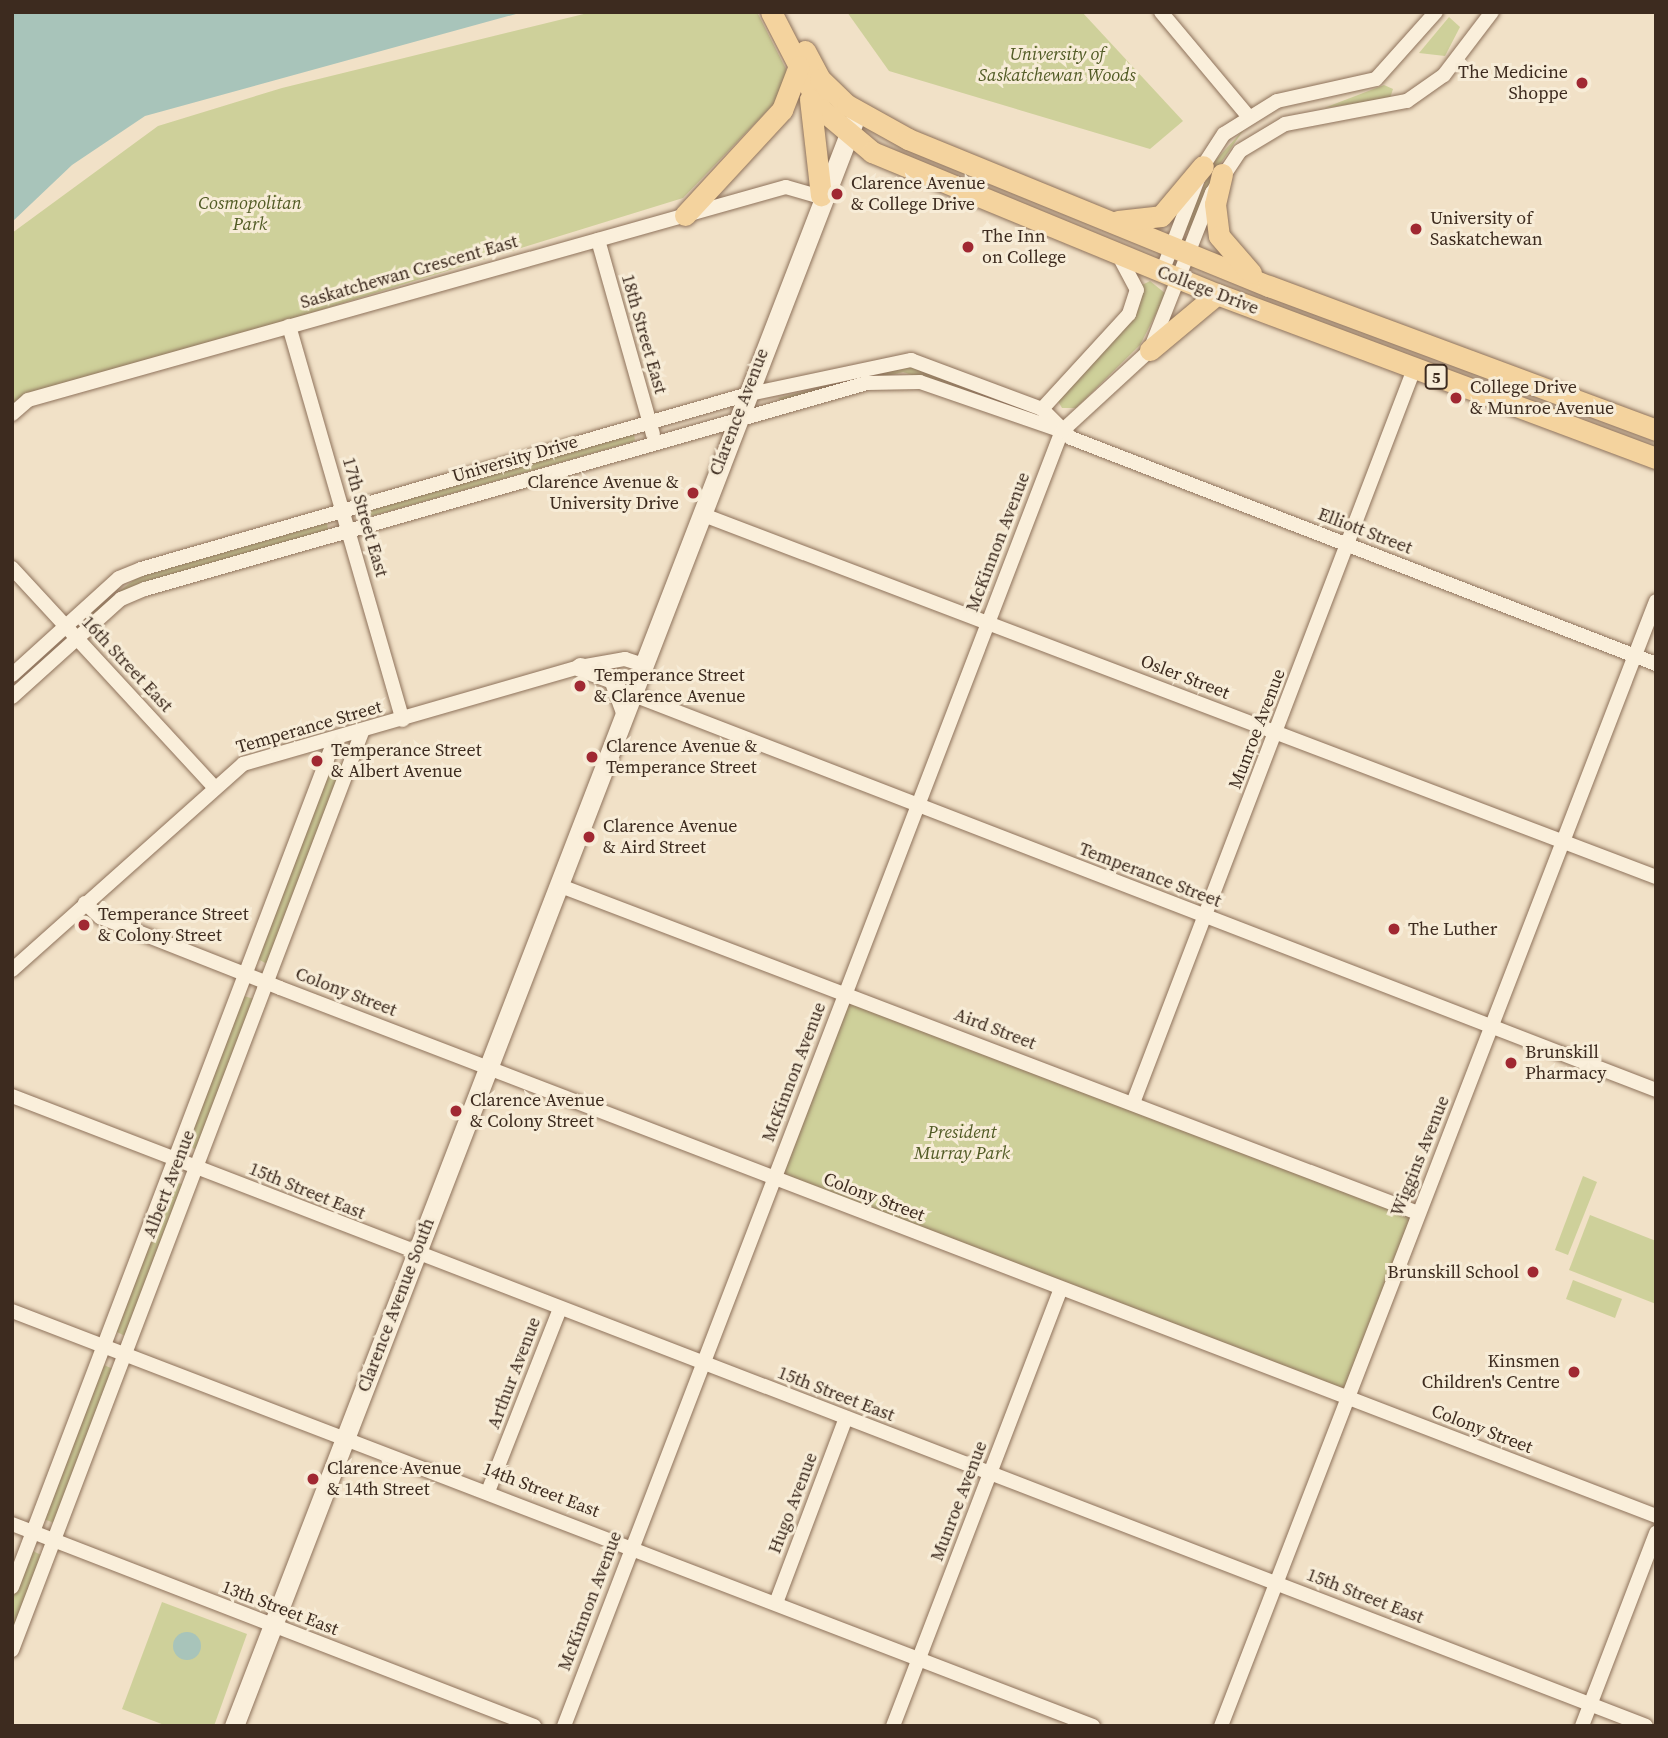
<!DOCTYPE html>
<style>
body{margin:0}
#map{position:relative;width:1668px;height:1738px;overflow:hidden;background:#f1e1c7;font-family:"Source Serif 4",serif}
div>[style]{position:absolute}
.green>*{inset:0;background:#ced09a}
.water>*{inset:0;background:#a8c4ba}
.round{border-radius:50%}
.roads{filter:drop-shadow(0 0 2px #8e725b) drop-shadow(0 0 2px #8e725b)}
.street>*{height:14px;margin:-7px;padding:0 7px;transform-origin:7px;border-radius:7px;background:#faefdb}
.secondary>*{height:19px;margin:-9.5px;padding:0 9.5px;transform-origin:9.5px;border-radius:9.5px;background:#faefdb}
.primary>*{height:21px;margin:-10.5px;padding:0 10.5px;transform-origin:10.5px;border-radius:10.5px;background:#f4d39e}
.dots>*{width:19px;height:19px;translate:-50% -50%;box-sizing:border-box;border:4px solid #f7ecd7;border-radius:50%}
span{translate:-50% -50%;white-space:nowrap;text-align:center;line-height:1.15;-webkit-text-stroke:6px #f7ecd7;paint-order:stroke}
.shield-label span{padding:2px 5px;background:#f7ecd7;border:2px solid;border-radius:5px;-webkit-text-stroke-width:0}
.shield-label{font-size:16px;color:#3d2b1f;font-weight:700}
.park-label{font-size:18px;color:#515b25;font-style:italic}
.poi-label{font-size:18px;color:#3d2b1f}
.right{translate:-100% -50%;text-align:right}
.left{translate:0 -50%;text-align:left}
.street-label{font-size:18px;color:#3d2b1f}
.frame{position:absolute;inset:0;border:14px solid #3d2b1f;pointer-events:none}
</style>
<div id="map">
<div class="green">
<i style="clip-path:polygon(592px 12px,757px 12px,786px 69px,787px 90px,683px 198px,26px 401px,12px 413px,12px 233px,158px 126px,282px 88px)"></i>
<i style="clip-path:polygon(847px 12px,1082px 12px,1183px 121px,1150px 149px,889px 71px)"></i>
<i style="clip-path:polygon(1449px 17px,1460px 27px,1445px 56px,1419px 53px)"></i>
<i style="clip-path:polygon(1384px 85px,1393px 89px,1390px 98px,1324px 108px)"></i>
<i style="clip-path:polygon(1245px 128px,1218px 167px,1189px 230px,1185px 228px,1214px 162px)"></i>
<i style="clip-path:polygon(1150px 281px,1166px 294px,1140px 345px,1076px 408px,1062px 408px,1058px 401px,1136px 312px,1142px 285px)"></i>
<i style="clip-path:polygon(911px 365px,1025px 413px,903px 372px,783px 402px,778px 398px)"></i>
<i style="clip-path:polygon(634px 434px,635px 441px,365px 518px,364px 512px)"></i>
<i style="clip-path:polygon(327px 523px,328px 530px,158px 578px,83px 619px,138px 577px)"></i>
<i style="clip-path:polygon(333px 762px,344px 764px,267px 964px,258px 959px)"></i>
<i style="clip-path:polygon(845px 993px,1418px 1213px,1347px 1397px,774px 1177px)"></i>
<i style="clip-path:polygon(244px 996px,254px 999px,196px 1150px,187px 1144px)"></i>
<i style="clip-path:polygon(1583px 1176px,1597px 1182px,1568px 1255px,1555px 1250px)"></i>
<i style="clip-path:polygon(172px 1182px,183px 1184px,125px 1336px,115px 1331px)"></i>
<i style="clip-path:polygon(1590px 1215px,1656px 1241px,1656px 1304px,1569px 1270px)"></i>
<i style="clip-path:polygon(1573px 1280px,1622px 1299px,1615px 1318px,1566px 1299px)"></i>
<i style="clip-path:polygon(104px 1365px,113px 1369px,54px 1523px,44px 1519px)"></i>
<i style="clip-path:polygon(33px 1551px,41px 1555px,12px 1634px,12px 1600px)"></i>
<i style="clip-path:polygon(162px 1602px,247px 1634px,214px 1726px,167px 1726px,122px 1709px)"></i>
</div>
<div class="water">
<i style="clip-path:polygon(12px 12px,523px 12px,145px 116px,72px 165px,12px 222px)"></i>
<i class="round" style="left:173px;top:1632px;width:28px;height:28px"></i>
</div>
<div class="roads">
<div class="street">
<i style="left:1161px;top:12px;width:134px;rotate:50.1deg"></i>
<i style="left:598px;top:240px;width:202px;rotate:74.2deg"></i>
<i style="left:1162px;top:272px;width:114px;rotate:-68.9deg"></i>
<i style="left:1203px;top:166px;width:38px;rotate:-57deg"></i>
<i style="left:1224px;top:134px;width:62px;rotate:-31.9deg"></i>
<i style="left:1277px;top:101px;width:101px;rotate:-12.5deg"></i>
<i style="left:1376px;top:79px;width:90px;rotate:-48.2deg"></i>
<i style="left:289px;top:326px;width:410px;rotate:73.9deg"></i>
<i style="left:1042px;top:409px;width:129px;rotate:-47.5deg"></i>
<i style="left:1129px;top:314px;width:25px;rotate:-72deg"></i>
<i style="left:1137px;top:290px;width:38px;rotate:-118deg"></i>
<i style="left:12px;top:414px;width:21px;rotate:-41deg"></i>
<i style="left:28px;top:400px;width:787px;rotate:-15.7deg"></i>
<i style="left:786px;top:187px;width:36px;rotate:16deg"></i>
<i style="left:701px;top:514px;width:1022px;rotate:20.81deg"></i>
<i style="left:12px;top:568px;width:297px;rotate:47.3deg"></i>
<i style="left:12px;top:675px;width:144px;rotate:-42.2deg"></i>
<i style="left:119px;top:578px;width:24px;rotate:-22deg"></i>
<i style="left:141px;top:569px;width:629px;rotate:-16.07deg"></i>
<i style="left:745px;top:395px;width:170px;rotate:-11.9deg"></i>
<i style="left:911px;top:360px;width:140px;rotate:20.5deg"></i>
<i style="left:1042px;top:409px;width:41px;rotate:45deg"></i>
<i style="left:1071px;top:438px;width:627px;rotate:21.12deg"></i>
<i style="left:631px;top:694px;width:1099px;rotate:21.12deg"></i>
<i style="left:12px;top:697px;width:147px;rotate:-42deg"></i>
<i style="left:121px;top:599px;width:26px;rotate:-23deg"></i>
<i style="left:145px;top:589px;width:751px;rotate:-15.92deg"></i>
<i style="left:867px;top:383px;width:53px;rotate:-1.1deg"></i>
<i style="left:920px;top:382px;width:150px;rotate:19deg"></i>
<i style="left:558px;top:885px;width:920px;rotate:20.88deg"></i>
<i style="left:85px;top:903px;width:21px;rotate:43deg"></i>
<i style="left:100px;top:917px;width:193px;rotate:21.5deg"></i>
<i style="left:280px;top:988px;width:1474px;rotate:20.99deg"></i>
<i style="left:12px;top:970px;width:310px;rotate:-41.7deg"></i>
<i style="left:243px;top:764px;width:351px;rotate:-16.1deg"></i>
<i style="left:580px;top:667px;width:46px;rotate:-10.1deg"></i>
<i style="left:625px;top:659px;width:19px;rotate:18deg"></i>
<i style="left:12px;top:1096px;width:1751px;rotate:21.08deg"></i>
<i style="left:1133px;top:1103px;width:786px;rotate:-69.05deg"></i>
<i style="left:12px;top:1311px;width:1158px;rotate:21deg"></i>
<i style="left:489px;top:1489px;width:193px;rotate:-68.5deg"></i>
<i style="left:12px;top:1524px;width:560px;rotate:21.16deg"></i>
<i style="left:12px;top:1587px;width:905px;rotate:-69.16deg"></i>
<i style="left:776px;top:1603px;width:198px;rotate:-69.3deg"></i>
<i style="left:12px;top:1650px;width:982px;rotate:-69.13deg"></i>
<i style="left:564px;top:1726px;width:1387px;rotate:-68.97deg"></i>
<i style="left:1062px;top:431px;width:120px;rotate:-42.6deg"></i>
<i style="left:1150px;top:350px;width:169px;rotate:-68.5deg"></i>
<i style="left:1212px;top:193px;width:50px;rotate:-56.3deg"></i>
<i style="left:1240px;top:151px;width:52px;rotate:-31deg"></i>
<i style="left:1285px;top:124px;width:124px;rotate:-10.7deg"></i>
<i style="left:1407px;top:101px;width:45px;rotate:-35.1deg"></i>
<i style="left:1444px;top:75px;width:79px;rotate:-52.7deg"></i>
<i style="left:893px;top:1726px;width:467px;rotate:-69deg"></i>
<i style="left:1221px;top:1726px;width:1206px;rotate:-68.86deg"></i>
<i style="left:1582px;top:1726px;width:207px;rotate:-69deg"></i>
</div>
<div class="secondary">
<i style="left:580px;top:667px;width:35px;rotate:20deg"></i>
<i style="left:613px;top:679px;width:33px;rotate:70deg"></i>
<i style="left:234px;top:1726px;width:1721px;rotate:-68.88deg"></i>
</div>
<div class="primary">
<i style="left:771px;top:12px;width:109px;rotate:62.7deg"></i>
<i style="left:821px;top:109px;width:67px;rotate:40.1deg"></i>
<i style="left:872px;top:152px;width:373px;rotate:22.4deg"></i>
<i style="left:1217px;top:294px;width:469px;rotate:20.5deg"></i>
<i style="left:805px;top:51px;width:32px;rotate:62deg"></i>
<i style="left:820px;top:79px;width:37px;rotate:44deg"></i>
<i style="left:847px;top:105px;width:70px;rotate:29.1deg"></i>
<i style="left:908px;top:139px;width:390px;rotate:22.2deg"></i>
<i style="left:1269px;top:286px;width:413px;rotate:20.4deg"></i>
<i style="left:810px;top:99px;width:97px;rotate:83.5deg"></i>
<i style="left:1222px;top:174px;width:31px;rotate:103deg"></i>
<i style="left:1215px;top:204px;width:32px;rotate:83deg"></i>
<i style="left:1219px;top:236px;width:49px;rotate:49.1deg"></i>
<i style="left:685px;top:215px;width:143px;rotate:-47.3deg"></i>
<i style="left:782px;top:110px;width:47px;rotate:-68.9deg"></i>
<i style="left:1118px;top:221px;width:43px;rotate:-6.6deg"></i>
<i style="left:1161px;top:216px;width:65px;rotate:-50deg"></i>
<i style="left:1150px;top:350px;width:87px;rotate:-39.9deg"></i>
</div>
</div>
<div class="dots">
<i style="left:1582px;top:83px;background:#a02832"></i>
<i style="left:837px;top:194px;background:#a02832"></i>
<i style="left:1416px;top:229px;background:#a02832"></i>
<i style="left:968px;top:247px;background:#a02832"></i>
<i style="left:1456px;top:398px;background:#a02832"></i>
<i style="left:693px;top:493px;background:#a02832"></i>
<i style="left:580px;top:686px;background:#a02832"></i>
<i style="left:592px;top:757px;background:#a02832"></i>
<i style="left:317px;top:761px;background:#a02832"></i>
<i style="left:589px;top:837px;background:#a02832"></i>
<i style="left:84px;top:925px;background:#a02832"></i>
<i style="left:1394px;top:929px;background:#a02832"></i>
<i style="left:1511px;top:1063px;background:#a02832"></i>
<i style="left:456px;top:1111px;background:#a02832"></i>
<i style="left:1533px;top:1272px;background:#a02832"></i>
<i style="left:1574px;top:1372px;background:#a02832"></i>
<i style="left:313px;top:1479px;background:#a02832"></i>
</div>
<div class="shield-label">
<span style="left:1436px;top:377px">5</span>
</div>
<div class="park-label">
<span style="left:1057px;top:65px">University of<br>Saskatchewan Woods</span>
<span style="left:250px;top:214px">Cosmopolitan<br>Park</span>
<span style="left:962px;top:1143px">President<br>Murray Park</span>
</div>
<div class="poi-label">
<span class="right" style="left:1568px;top:83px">The Medicine<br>Shoppe</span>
<span class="left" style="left:851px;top:194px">Clarence Avenue<br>&amp; College Drive</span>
<span class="left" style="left:1430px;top:229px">University of<br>Saskatchewan</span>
<span class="left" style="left:982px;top:247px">The Inn<br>on College</span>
<span class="left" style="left:1470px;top:398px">College Drive<br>&amp; Munroe Avenue</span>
<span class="right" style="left:679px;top:493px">Clarence Avenue &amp;<br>University Drive</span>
<span class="left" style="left:594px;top:686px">Temperance Street<br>&amp; Clarence Avenue</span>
<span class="left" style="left:606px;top:757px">Clarence Avenue &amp;<br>Temperance Street</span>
<span class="left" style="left:331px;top:761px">Temperance Street<br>&amp; Albert Avenue</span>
<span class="left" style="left:603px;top:837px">Clarence Avenue<br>&amp; Aird Street</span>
<span class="left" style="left:98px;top:925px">Temperance Street<br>&amp; Colony Street</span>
<span class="left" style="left:1408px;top:929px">The Luther</span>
<span class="left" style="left:1525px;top:1063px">Brunskill<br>Pharmacy</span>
<span class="left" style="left:470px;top:1111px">Clarence Avenue<br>&amp; Colony Street</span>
<span class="right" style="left:1519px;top:1272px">Brunskill School</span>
<span class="right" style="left:1560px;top:1372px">Kinsmen<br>Children's Centre</span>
<span class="left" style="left:327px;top:1479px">Clarence Avenue<br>&amp; 14th Street</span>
</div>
<div class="street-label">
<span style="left:409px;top:272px;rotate:-16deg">Saskatchewan Crescent East</span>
<span style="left:1208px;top:290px;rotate:21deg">College Drive</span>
<span style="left:644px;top:334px;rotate:74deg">18th Street East</span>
<span style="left:739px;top:412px;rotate:-69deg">Clarence Avenue</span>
<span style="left:515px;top:459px;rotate:-16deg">University Drive</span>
<span style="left:365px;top:517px;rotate:74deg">17th Street East</span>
<span style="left:1365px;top:531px;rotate:21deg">Elliott Street</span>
<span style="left:998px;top:542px;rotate:-69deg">McKinnon Avenue</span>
<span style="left:127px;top:664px;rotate:47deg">16th Street East</span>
<span style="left:1185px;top:677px;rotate:21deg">Osler Street</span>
<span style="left:309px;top:727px;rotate:-16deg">Temperance Street</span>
<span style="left:1257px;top:729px;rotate:-69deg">Munroe Avenue</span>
<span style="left:1150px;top:875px;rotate:21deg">Temperance Street</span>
<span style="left:346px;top:992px;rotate:21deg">Colony Street</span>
<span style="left:995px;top:1029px;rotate:21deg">Aird Street</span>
<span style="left:794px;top:1072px;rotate:-69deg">McKinnon Avenue</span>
<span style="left:1420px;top:1156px;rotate:-68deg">Wiggins Avenue</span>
<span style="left:169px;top:1184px;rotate:-69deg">Albert Avenue</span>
<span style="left:307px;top:1191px;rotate:22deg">15th Street East</span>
<span style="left:874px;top:1197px;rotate:21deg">Colony Street</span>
<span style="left:396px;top:1305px;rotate:-69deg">Clarence Avenue South</span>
<span style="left:514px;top:1373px;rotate:-69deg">Arthur Avenue</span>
<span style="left:836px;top:1394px;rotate:21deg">15th Street East</span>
<span style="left:1482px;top:1429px;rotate:21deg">Colony Street</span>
<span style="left:541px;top:1490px;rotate:21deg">14th Street East</span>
<span style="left:959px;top:1501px;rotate:-69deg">Munroe Avenue</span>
<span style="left:793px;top:1503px;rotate:-69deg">Hugo Avenue</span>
<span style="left:1365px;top:1596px;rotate:21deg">15th Street East</span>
<span style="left:590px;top:1601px;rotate:-69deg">McKinnon Avenue</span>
<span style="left:280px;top:1608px;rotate:21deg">13th Street East</span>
</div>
<div class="frame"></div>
</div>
